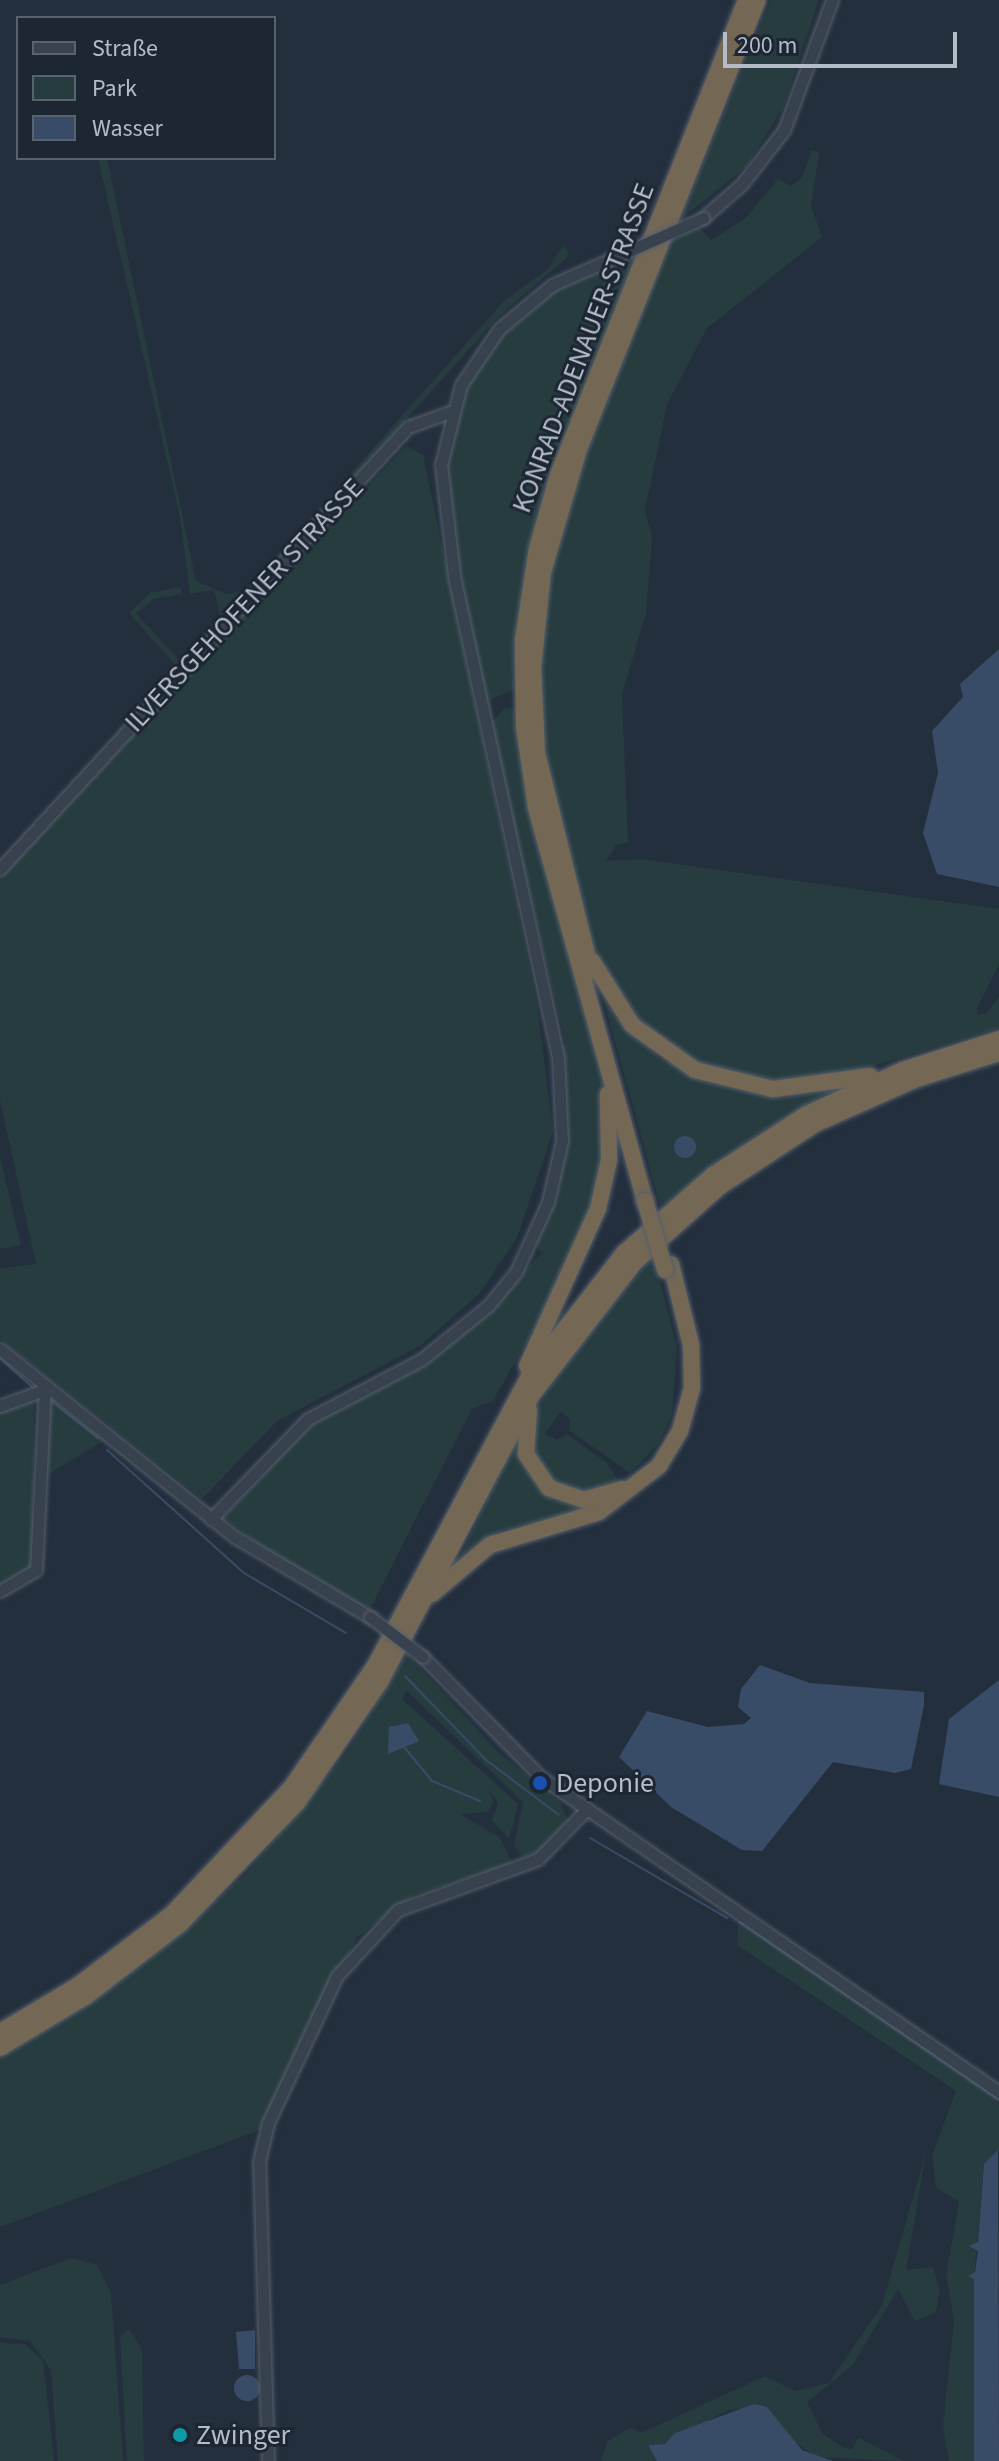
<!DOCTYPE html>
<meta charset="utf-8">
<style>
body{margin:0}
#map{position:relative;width:999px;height:2461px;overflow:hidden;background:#242f3e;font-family:"Source Sans 3",sans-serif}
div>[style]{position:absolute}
.green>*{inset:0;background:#263c3f}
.water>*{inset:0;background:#394c67}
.round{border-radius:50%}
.stream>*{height:2px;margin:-1px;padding:0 1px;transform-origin:1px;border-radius:1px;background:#394c67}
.roads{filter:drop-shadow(0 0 2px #565f6c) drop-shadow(0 0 2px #565f6c)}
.minor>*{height:11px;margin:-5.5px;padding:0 5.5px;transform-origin:5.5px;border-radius:5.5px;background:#38414e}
.highway>*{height:16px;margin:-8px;padding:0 8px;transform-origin:8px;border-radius:8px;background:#746855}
.bridges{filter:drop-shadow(0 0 2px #565f6c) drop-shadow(0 0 2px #565f6c)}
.minor-bridge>*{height:11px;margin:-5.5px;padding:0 5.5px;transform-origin:5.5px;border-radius:5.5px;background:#38414e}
.highway-bridge>*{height:16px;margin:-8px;padding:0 8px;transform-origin:8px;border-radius:8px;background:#746855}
.dots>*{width:22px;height:22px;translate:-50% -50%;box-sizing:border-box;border:4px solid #1d2633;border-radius:50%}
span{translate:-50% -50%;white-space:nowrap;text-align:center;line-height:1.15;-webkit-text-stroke:6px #1d2633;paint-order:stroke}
.street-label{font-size:28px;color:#b4bcc9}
.poi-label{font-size:28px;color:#b4bcc9}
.left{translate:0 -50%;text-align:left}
.legend{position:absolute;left:16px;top:16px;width:260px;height:144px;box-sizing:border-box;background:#1d2633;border:2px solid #59626f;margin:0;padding:10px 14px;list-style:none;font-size:24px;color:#b4bcc9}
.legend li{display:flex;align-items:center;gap:16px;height:40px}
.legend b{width:40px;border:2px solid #59626f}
.scale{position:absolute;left:723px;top:32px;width:234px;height:36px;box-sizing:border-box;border:4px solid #b4bcc9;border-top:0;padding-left:10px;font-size:24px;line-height:28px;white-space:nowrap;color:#b4bcc9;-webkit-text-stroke:6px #1d2633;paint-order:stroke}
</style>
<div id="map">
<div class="green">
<i style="clip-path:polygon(771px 0,819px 0,783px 108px,746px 167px,679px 221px)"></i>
<i style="clip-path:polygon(812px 150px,819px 153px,811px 206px,822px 237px,707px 328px,667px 404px,645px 510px,652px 538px,646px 613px,622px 694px,628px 842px,616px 845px,606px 861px,641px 859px,999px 909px,999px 964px,977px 1008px,978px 1016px,987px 1012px,999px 997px,999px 1028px,827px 1080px,786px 1083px,696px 1066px,633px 1018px,601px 974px,562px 851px,539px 720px,543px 603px,566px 501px,664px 246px,699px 227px,711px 240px,746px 218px,778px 179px,791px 186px,802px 178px)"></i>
<i style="clip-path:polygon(98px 158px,107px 158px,196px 581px,226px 594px,247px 590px,503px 302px,548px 269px,559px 251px,565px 246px,569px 256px,500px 315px,210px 637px,204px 634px,221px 619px,214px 590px,190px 594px,180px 517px)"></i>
<i style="clip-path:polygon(639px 255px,520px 616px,515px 689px,485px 702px,452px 550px,445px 461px,464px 389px,500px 334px,548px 292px)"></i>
<i style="clip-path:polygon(406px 446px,423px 455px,537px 1004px,553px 1131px,517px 1238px,479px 1294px,420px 1346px,277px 1421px,202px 1499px,0 1339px,0 1268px,36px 1264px,0 1100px,0 877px)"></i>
<i style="clip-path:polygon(180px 587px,182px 594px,154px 599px,136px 613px,181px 662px,193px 652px,178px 668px,129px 613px,150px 593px)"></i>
<i style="clip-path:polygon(505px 708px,516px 709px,602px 1076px,605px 1130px,597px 1196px,568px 1269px,493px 1401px,472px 1409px,369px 1611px,305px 1578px,224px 1518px,314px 1420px,447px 1347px,541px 1254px,536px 1245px,564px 1151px,560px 1048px,566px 1045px,489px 725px)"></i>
<i style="clip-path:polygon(600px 987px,657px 1057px,704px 1079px,768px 1094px,840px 1087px,758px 1134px,661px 1208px)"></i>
<i style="clip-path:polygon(0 1157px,21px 1245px,0 1249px)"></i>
<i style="clip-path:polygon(654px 1257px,677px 1348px,672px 1415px,659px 1443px,630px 1473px,569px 1430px,570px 1419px,560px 1412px,545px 1434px,557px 1440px,567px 1434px,607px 1463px,618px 1480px,604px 1494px,562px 1492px,530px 1452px,534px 1411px,600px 1316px)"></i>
<i style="clip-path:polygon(46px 1397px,105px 1440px,44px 1477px)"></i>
<i style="clip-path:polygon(34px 1400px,32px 1567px,0 1587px,0 1411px)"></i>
<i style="clip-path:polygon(515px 1443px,538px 1488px,588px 1508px,502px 1530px,460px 1557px)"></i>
<i style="clip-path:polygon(407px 1654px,498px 1752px,561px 1803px,568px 1820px,540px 1851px,522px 1857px,514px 1845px,523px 1802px,406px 1690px,403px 1700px,518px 1804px,509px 1839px,492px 1820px,498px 1803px,488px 1788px,494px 1802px,487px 1812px,460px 1814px,499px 1837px,513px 1863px,414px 1895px,357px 1937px,262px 2129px,0 2227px,0 2057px,119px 1982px,246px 1874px,344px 1756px)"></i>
<i style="clip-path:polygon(739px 1920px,999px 2098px,999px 2151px,984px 2164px,974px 2279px,974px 2461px,949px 2461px,943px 2426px,954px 2320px,946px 2275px,959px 2201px,936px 2188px,932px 2156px,956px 2091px,737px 1945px)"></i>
<i style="clip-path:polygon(926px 2152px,906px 2270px,933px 2267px,940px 2290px,936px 2312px,915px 2321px,898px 2289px,852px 2366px,807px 2402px,822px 2433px,844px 2448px,852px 2449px,858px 2438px,904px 2461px,816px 2457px,787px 2436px,767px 2407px,728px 2410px,665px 2444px,648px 2445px,657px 2461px,601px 2461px,607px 2442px,630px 2427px,641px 2433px,765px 2376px,795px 2391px,829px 2383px,882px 2305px)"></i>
<i style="clip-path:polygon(71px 2258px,97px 2265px,111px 2293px,123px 2461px,58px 2461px,51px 2370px,30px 2341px,0 2337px,0 2285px)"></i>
<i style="clip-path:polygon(129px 2329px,142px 2350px,144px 2461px,127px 2461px,120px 2337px)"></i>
<i style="clip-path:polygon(0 2343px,25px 2344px,43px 2360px,54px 2461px,0 2461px)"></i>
</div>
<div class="water">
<i style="clip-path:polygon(999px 649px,999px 887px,937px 874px,923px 833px,938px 773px,932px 731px,963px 697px,960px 684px)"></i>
<i class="round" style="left:674px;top:1136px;width:22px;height:22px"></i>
<i style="clip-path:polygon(760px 1665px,810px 1683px,924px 1692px,924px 1705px,911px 1769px,895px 1773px,833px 1762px,762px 1851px,742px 1850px,671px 1807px,619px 1757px,647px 1711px,708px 1727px,744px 1724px,751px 1718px,738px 1707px,741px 1689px)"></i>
<i style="clip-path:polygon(999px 1680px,999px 1797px,939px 1784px,949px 1719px)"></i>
<i style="clip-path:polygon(408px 1723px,419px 1741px,388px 1754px,389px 1727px)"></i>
<i style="clip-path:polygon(998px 2150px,999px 2461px,974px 2461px,974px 2279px,968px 2276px,975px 2272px,978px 2251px,969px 2246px,978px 2242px,984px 2164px)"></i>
<i style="clip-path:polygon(255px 2330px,255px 2369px,239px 2369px,236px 2332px)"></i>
<i class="round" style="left:234px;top:2375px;width:26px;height:26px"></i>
<i style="clip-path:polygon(754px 2404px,767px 2407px,802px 2450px,833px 2461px,657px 2461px,648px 2445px,665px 2444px,675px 2433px)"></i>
</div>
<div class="stream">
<i style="left:0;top:1358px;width:43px;rotate:42.2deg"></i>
<i style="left:49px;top:1399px;width:63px;rotate:38.5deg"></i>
<i style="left:107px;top:1450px;width:184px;rotate:41.9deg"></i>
<i style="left:244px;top:1573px;width:118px;rotate:30.5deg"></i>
<i style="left:405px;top:1676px;width:117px;rotate:46deg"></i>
<i style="left:486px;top:1760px;width:91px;rotate:37deg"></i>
<i style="left:404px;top:1747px;width:44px;rotate:50.5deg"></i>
<i style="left:432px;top:1781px;width:52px;rotate:22.6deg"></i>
<i style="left:590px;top:1838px;width:159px;rotate:30.3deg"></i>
<i style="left:739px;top:1922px;width:315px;rotate:34.4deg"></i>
</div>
<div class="roads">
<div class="minor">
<i style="left:703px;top:218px;width:50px;rotate:-41deg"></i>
<i style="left:741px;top:185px;width:70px;rotate:-52deg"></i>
<i style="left:784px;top:130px;width:139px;rotate:-69.7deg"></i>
<i style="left:0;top:869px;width:602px;rotate:-47.29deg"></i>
<i style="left:408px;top:427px;width:45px;rotate:-19.7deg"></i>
<i style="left:0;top:1349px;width:301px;rotate:38.7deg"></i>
<i style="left:235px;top:1537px;width:157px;rotate:30.7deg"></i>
<i style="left:0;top:1406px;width:44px;rotate:-20.1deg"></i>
<i style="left:211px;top:1519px;width:139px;rotate:-45.9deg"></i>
<i style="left:308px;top:1419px;width:127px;rotate:-27.6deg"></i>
<i style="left:421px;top:1360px;width:86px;rotate:-38.9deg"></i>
<i style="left:488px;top:1306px;width:44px;rotate:-50.5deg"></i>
<i style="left:516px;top:1272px;width:77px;rotate:-65.4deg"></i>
<i style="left:548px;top:1202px;width:63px;rotate:-77.1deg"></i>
<i style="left:562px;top:1141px;width:84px;rotate:-92.7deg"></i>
<i style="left:558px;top:1057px;width:493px;rotate:-102.2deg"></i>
<i style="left:454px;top:575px;width:111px;rotate:-96.7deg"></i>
<i style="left:441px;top:465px;width:82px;rotate:-76deg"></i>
<i style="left:461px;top:385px;width:68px;rotate:-55.8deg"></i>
<i style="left:499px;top:329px;width:69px;rotate:-39.7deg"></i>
<i style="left:552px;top:285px;width:64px;rotate:-23.8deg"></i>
<i style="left:0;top:1591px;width:42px;rotate:-30.3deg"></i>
<i style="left:36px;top:1570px;width:184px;rotate:-87.2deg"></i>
<i style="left:423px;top:1657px;width:170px;rotate:45.5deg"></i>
<i style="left:542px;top:1778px;width:554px;rotate:34.49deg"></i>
<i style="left:268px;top:2461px;width:299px;rotate:-91.7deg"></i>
<i style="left:259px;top:2162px;width:40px;rotate:-77deg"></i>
<i style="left:268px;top:2123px;width:162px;rotate:-64.9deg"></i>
<i style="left:337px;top:1976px;width:90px;rotate:-47.3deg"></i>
<i style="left:398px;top:1910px;width:149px;rotate:-20deg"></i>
<i style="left:538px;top:1859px;width:70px;rotate:-45.6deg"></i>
</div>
<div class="highway">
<i style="left:592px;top:961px;width:75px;rotate:58deg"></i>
<i style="left:632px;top:1025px;width:77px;rotate:35.5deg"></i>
<i style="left:695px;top:1070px;width:80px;rotate:13.7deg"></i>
<i style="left:773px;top:1089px;width:98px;rotate:-7.6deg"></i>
<i style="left:591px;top:971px;width:226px;rotate:-103.9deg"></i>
<i style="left:537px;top:752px;width:84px;rotate:-92.7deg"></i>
<i style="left:533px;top:668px;width:97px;rotate:-84.1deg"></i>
<i style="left:543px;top:572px;width:128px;rotate:-73.7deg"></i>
<i style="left:579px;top:449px;width:483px;rotate:-68.3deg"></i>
<i style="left:645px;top:1201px;width:409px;rotate:-105.5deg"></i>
<i style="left:536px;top:807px;width:81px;rotate:-98.5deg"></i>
<i style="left:524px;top:727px;width:87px;rotate:-90.7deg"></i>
<i style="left:523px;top:640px;width:92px;rotate:-81.3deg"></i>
<i style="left:537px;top:549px;width:77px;rotate:-74.2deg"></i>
<i style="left:558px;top:475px;width:511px;rotate:-68.41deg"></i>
<i style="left:527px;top:1366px;width:172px;rotate:-65.7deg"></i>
<i style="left:598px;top:1209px;width:50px;rotate:-77.3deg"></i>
<i style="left:609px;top:1160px;width:66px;rotate:-90.9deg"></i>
<i style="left:529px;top:1410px;width:44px;rotate:93.9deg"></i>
<i style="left:526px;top:1454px;width:41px;rotate:55.9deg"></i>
<i style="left:549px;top:1488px;width:37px;rotate:19deg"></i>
<i style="left:584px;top:1500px;width:40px;rotate:-16deg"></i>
<i style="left:432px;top:1594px;width:76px;rotate:-40.2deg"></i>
<i style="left:490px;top:1545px;width:114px;rotate:-16.8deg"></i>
<i style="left:599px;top:1512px;width:76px;rotate:-37.5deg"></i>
<i style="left:659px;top:1466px;width:41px;rotate:-59deg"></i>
<i style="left:680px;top:1431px;width:45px;rotate:-74.4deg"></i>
<i style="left:692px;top:1388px;width:43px;rotate:-91.3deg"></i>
<i style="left:691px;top:1345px;width:83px;rotate:-103.9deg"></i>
<i style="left:0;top:2032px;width:90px;rotate:-30.9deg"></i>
<i style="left:77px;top:1986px;width:121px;rotate:-37.2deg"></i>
<i style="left:173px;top:1913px;width:172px;rotate:-46.7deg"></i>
<i style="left:291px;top:1788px;width:148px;rotate:-55.5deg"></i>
<i style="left:375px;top:1666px;width:331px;rotate:-62deg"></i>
<i style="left:530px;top:1374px;width:153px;rotate:-52.2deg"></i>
<i style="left:624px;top:1253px;width:118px;rotate:-41.2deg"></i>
<i style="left:713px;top:1175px;width:112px;rotate:-33deg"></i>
<i style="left:807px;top:1114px;width:106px;rotate:-24.6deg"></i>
<i style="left:903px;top:1070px;width:101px;rotate:-17.9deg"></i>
<i style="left:0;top:2048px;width:99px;rotate:-31deg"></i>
<i style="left:85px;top:1997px;width:120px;rotate:-37.5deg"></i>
<i style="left:180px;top:1924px;width:168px;rotate:-46deg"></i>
<i style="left:297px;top:1803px;width:147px;rotate:-55.6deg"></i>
<i style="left:380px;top:1682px;width:325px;rotate:-62.1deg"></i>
<i style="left:532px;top:1395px;width:167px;rotate:-52.3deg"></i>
<i style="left:634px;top:1263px;width:114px;rotate:-41.8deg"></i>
<i style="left:719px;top:1187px;width:115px;rotate:-33.3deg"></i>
<i style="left:815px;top:1124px;width:111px;rotate:-24deg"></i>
<i style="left:916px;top:1079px;width:87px;rotate:-17.4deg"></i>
</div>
</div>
<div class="bridges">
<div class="minor-bridge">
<i style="left:611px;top:259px;width:101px;rotate:-24deg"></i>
<i style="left:370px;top:1617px;width:66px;rotate:37deg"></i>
</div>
<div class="highway-bridge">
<i style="left:645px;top:1201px;width:72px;rotate:73.8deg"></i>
</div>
</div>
<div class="dots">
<i style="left:540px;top:1783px;background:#1a4fb4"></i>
<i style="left:180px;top:2435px;background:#0f9aa8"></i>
</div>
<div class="street-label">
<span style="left:583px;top:348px;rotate:-69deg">KONRAD-ADENAUER-STRASSE</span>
<span style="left:244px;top:605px;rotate:-47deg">ILVERSGEHOFENER STRASSE</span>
</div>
<div class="poi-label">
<span class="left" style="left:556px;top:1783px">Deponie</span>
<span class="left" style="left:196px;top:2435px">Zwinger</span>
</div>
<ul class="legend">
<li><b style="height:10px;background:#38414e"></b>Straße</li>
<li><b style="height:22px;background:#263c3f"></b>Park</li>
<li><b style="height:22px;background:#394c67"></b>Wasser</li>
</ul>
<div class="scale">200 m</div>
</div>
